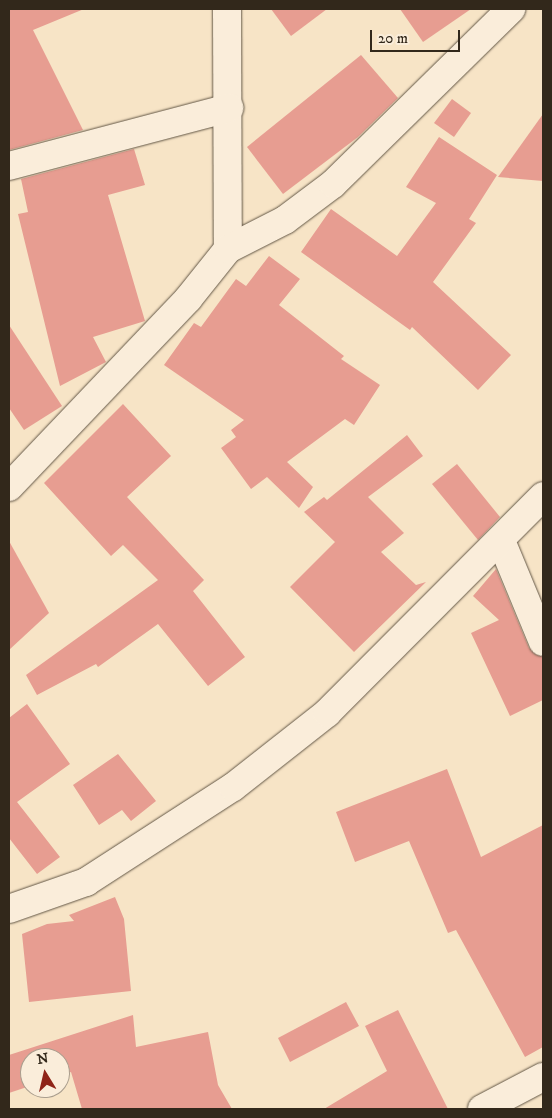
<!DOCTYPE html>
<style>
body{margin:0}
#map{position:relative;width:552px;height:1118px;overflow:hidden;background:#f7e4c6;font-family:"IM FELL DW Pica",serif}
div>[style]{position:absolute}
.building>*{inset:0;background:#e79d91}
.roads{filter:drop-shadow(0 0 1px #635746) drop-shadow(0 0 1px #635746)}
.minor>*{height:28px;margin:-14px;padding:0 14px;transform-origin:14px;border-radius:14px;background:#faedda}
span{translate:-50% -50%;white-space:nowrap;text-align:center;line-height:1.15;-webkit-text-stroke:5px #faedda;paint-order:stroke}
.frame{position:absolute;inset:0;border:10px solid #32281b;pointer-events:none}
.north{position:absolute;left:20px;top:1048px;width:50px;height:50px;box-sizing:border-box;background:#faedda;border:1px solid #aa9e8e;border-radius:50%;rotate:351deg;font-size:14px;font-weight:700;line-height:20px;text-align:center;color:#32281b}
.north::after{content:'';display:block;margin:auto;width:18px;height:22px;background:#8f2418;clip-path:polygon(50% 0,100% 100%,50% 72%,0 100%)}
.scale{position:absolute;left:370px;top:30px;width:90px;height:22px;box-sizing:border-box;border:2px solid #32281b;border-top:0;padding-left:6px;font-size:15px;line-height:18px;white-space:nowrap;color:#32281b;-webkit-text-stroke:4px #faedda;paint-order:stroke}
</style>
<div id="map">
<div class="building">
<i style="clip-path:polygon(9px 9px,84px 9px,33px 30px,83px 130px,9px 150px)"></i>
<i style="clip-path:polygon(271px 9px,327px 9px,291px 36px)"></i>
<i style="clip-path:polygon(400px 9px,471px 9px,423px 42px)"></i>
<i style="clip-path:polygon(361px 55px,398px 98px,358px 137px,283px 194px,247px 147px)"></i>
<i style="clip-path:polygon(452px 99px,471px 113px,454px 137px,434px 123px)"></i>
<i style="clip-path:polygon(543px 114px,543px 181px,498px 177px)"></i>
<i style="clip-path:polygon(439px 137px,497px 175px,469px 219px,476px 223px,433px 282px,511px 355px,478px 390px,412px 327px,410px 330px,301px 252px,331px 209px,397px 256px,436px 203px,406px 187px)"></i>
<i style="clip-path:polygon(134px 149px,145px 185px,108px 195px,145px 321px,93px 337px,106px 362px,60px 386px,18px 214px,28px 212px,21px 179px)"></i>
<i style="clip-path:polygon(269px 256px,300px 279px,279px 305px,344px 356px,341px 359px,380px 385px,354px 425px,345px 419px,287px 462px,313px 487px,299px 508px,267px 477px,251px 489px,221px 448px,236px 437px,231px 430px,244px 420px,164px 365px,194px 323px,201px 327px,236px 279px,246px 286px)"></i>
<i style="clip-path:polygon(9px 325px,62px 406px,24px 430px,9px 408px)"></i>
<i style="clip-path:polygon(123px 404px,171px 456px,127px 497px,204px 580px,193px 591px,245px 657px,208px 686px,158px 624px,98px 667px,96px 664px,37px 695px,26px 675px,158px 580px,123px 545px,111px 556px,44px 483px)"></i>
<i style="clip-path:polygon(407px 435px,423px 456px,368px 497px,404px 533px,381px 552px,416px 585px,426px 582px,354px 652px,290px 587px,335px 542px,304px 512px,324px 497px,327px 500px)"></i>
<i style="clip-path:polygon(457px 464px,500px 517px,478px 540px,432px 484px)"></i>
<i style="clip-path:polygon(9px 541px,49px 613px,9px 650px)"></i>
<i style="clip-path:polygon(496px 569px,529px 648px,543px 657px,543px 700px,510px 716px,471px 633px,499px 620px,473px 596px)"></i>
<i style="clip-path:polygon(27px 704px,70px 764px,17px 802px,60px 857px,37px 874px,9px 838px,9px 718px)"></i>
<i style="clip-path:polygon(118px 754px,156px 801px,131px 821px,122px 810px,99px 825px,73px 785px)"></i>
<i style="clip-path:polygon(447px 769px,481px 857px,543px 825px,543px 1047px,525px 1057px,456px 930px,448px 933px,409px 841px,355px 862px,336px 812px)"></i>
<i style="clip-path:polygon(115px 897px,124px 919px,131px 991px,29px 1002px,22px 934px,47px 924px,74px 921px,69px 915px)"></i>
<i style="clip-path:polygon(346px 1002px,359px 1026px,290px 1062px,278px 1038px)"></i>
<i style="clip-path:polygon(398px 1010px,448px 1109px,324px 1109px,387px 1071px,365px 1026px)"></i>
<i style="clip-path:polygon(133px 1015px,136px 1047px,208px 1032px,218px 1085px,232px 1109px,82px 1109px,71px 1072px,60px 1076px,60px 1058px,30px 1058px,30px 1086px,9px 1093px,9px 1055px)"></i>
</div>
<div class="roads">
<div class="minor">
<i style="left:227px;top:9px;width:240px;rotate:89.8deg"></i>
<i style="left:9px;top:166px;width:228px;rotate:-14.8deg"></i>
<i style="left:9px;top:487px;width:260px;rotate:-46.4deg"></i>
<i style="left:188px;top:299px;width:64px;rotate:-51.3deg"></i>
<i style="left:228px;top:249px;width:64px;rotate:-27deg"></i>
<i style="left:285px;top:220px;width:60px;rotate:-36.9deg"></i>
<i style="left:333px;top:184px;width:250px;rotate:-44.5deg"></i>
<i style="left:502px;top:543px;width:107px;rotate:67.5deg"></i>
<i style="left:9px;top:909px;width:82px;rotate:-19.3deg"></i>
<i style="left:86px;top:882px;width:175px;rotate:-32.9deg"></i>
<i style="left:233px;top:787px;width:120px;rotate:-38.2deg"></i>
<i style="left:327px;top:713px;width:306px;rotate:-45.1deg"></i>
<i style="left:482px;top:1109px;width:69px;rotate:-27.7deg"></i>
</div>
</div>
<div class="frame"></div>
<div class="north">N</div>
<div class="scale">20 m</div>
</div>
